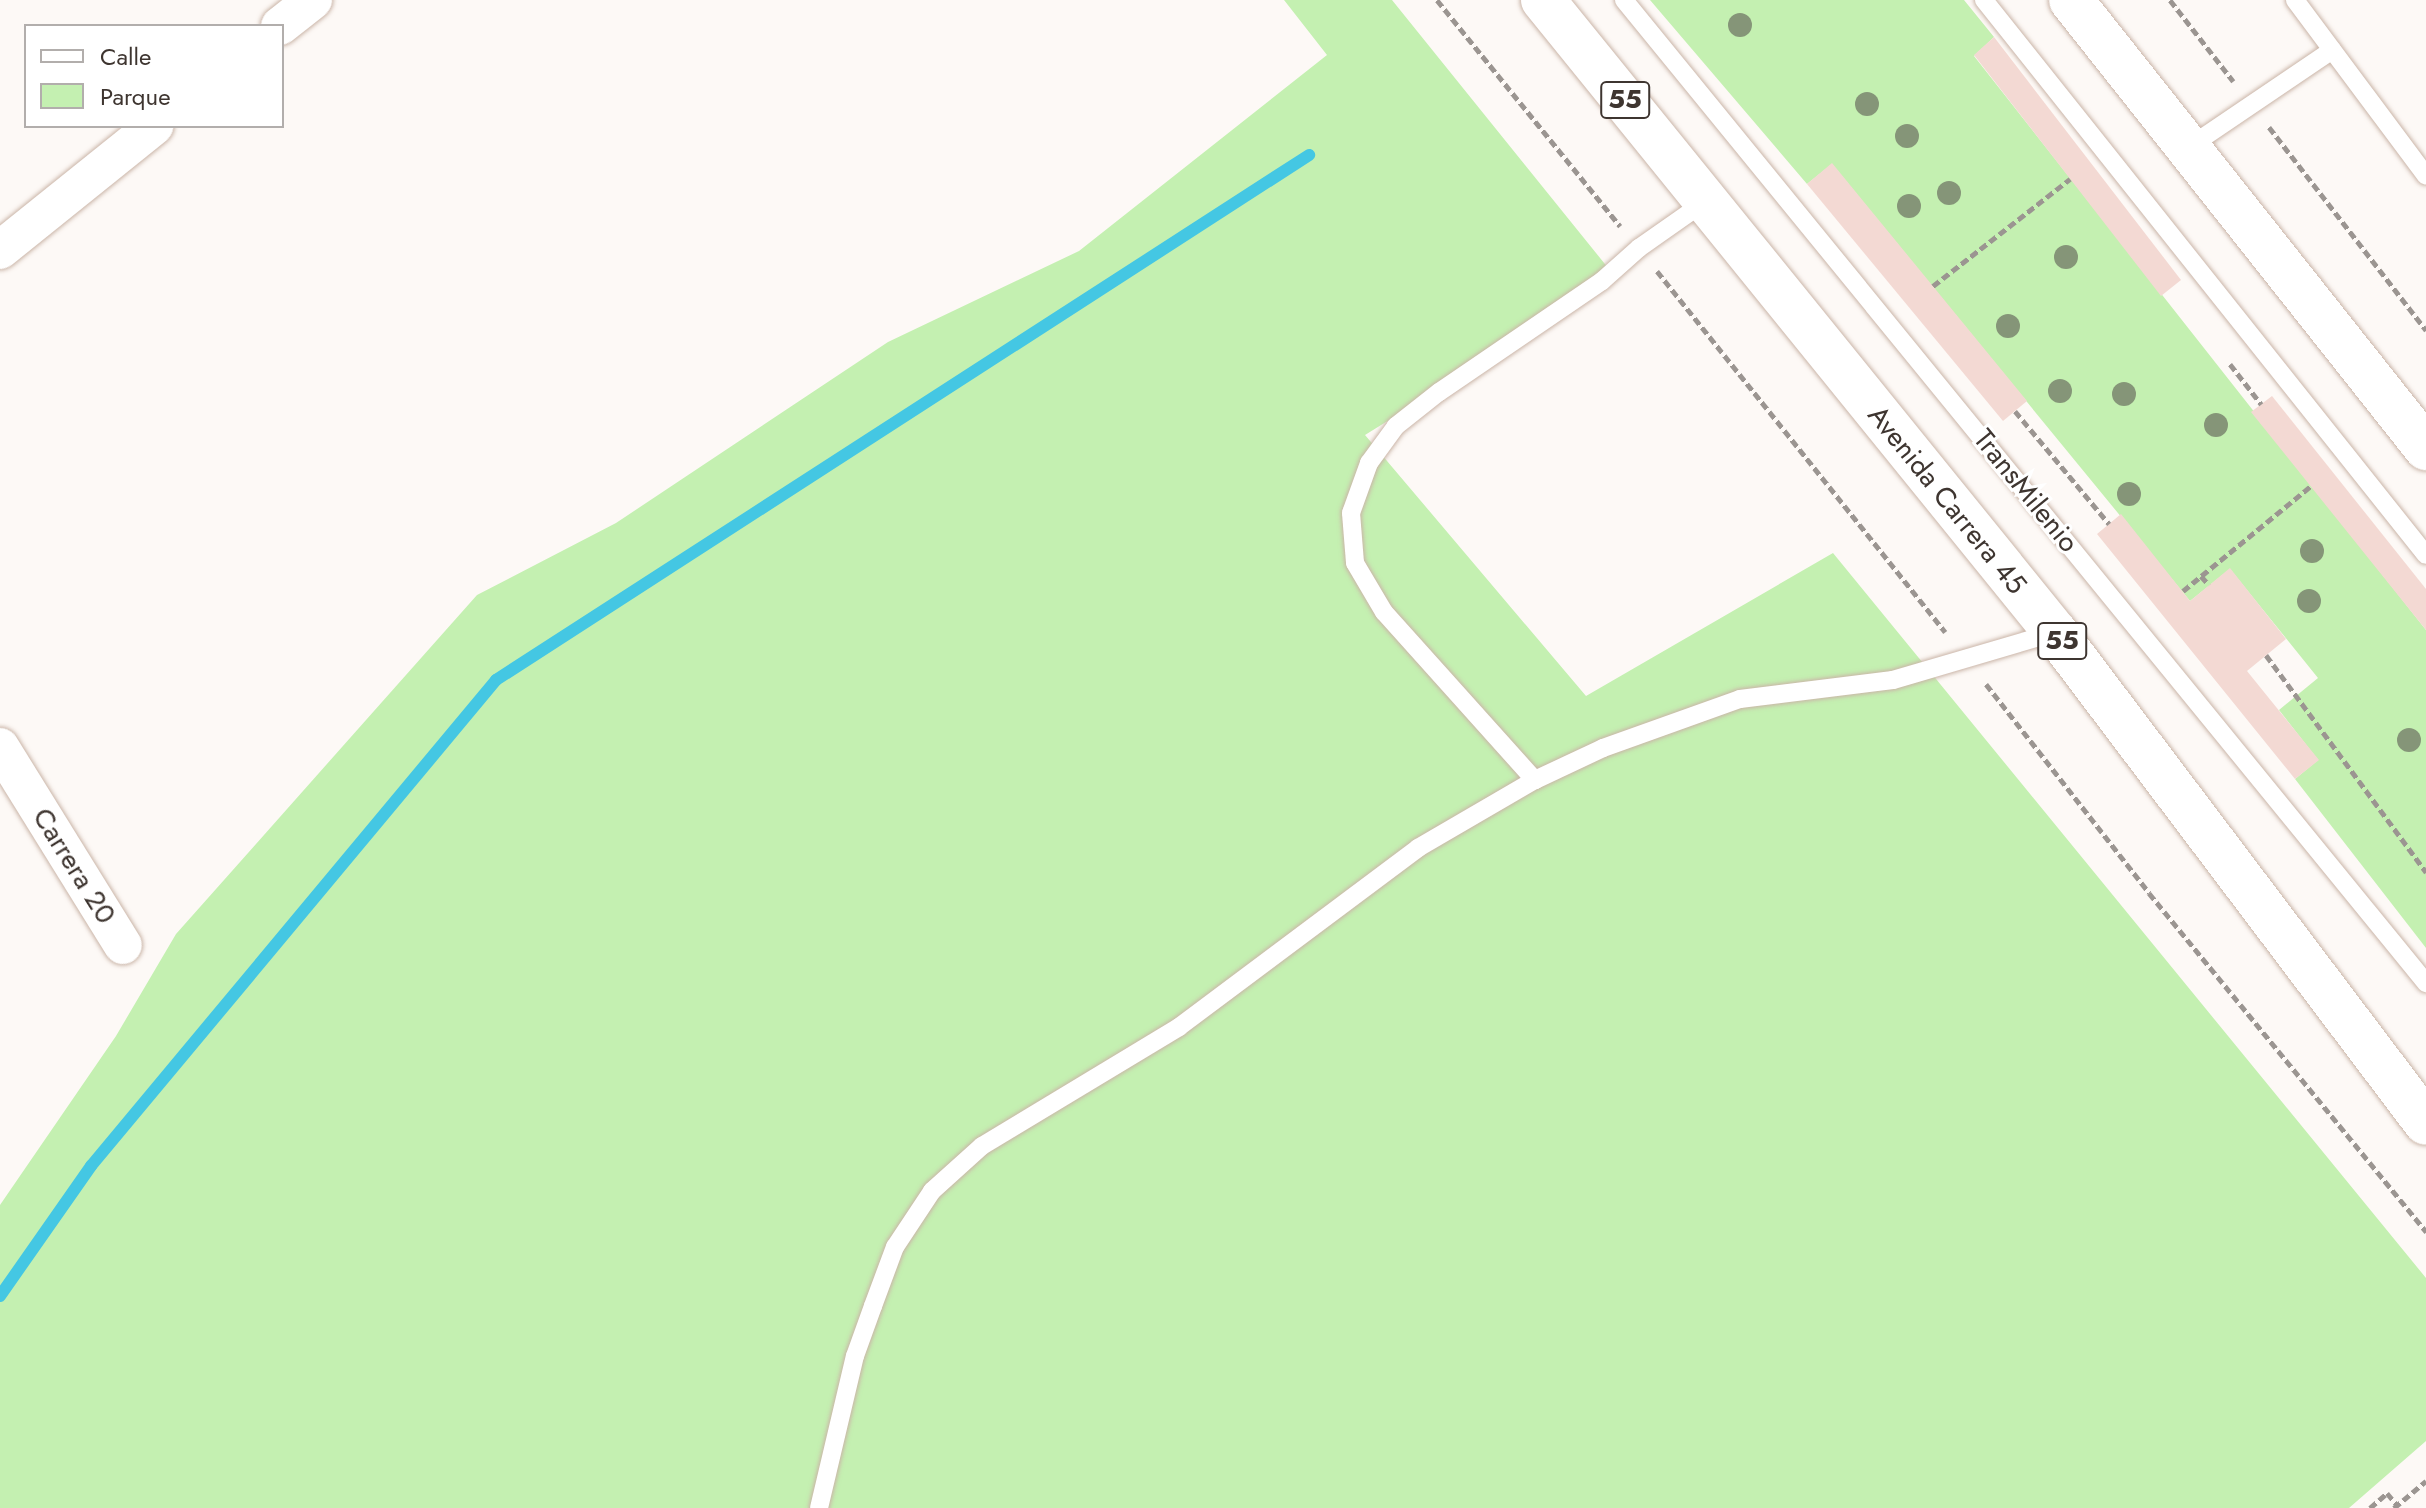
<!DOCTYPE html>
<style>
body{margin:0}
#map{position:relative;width:2426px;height:1508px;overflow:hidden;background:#fdf9f6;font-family:Jost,sans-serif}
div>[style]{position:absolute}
.green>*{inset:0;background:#c4f0b1}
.stream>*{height:12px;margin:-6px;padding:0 6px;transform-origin:6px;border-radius:6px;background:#44c7e3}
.building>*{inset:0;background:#f3d9d3}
.path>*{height:5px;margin-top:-2.5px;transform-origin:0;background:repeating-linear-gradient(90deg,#9b9591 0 8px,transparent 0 12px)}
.roads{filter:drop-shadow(0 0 2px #cab5a8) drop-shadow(0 0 2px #cab5a8)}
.lane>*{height:18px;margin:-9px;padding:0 9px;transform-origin:9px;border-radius:9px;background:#fff}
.street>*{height:38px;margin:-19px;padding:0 19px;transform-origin:19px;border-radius:19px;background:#fff}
.highway>*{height:44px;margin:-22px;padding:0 22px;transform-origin:22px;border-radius:22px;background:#fff}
.trees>*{width:24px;height:24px;margin:-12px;border-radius:50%;background:#859578}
span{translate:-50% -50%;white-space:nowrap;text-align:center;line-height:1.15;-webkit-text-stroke:6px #fff;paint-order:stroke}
.shield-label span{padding:2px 6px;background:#fff;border:2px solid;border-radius:6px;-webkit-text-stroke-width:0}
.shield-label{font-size:26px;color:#3e3530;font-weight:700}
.street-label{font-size:28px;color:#3e3530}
.legend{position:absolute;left:24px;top:24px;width:260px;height:104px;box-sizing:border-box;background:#fff;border:2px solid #b2aeac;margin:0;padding:10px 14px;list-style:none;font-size:24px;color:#3e3530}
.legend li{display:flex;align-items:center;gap:16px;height:40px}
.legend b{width:40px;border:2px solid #b2aeac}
</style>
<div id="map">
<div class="green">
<i style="clip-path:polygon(1284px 0,1392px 0,1617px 279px,1365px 435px,1586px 696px,1833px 553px,2426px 1278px,2426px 1441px,2349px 1508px,0 1508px,0 1205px,116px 1036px,176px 934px,477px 595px,616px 523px,888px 342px,1079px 251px,1327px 55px)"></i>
<i style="clip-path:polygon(1650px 0,1964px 0,1994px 37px,1974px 56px,2426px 630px,2426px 948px,2295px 779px,2318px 760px,2279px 710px,2318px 678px,2230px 569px,2190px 601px,1832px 164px,1807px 184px)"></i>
</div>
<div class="stream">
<i style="left:0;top:1296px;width:159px;rotate:-55deg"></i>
<i style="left:91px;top:1166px;width:633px;rotate:-50.19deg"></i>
<i style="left:496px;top:680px;width:968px;rotate:-32.85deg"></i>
</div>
<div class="building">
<i style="clip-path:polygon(1994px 37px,2181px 280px,2161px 296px,1974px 55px)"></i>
<i style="clip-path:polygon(1832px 163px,2027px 401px,2003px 421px,1807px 184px)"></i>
<i style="clip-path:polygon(2272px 396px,2426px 589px,2426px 630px,2251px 412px)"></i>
<i style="clip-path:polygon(2121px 514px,2190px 601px,2230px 568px,2286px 639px,2247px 671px,2319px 760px,2295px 779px,2097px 534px)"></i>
</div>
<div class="path">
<i style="left:1437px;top:0;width:291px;rotate:51deg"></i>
<i style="left:2170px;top:0;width:103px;rotate:52.1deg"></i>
<i style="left:2269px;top:127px;width:257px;rotate:52.3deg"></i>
<i style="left:1657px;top:271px;width:462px;rotate:51.4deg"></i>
<i style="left:1933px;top:286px;width:174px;rotate:-38deg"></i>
<i style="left:2230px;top:364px;width:51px;rotate:52.2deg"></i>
<i style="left:2015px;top:411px;width:147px;rotate:50.2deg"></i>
<i style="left:2201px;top:576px;width:12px;rotate:48deg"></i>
<i style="left:2183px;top:591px;width:166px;rotate:-39.4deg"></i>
<i style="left:2266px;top:655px;width:270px;rotate:53.6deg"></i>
<i style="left:1986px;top:684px;width:265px;rotate:52deg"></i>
<i style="left:2149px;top:893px;width:438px;rotate:50.7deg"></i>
<i style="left:2370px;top:1508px;width:23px;rotate:-41deg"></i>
<i style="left:2387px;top:1493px;width:16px;rotate:50deg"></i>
<i style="left:2394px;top:1508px;width:42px;rotate:-40.2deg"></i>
</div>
<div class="roads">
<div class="lane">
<i style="left:1624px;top:0;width:1269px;rotate:50.79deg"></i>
<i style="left:1984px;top:0;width:709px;rotate:51.47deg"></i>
<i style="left:2295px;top:0;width:219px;rotate:53.3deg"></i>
<i style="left:2189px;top:147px;width:173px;rotate:-34.1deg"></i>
<i style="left:1706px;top:201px;width:82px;rotate:145deg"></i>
<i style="left:1639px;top:248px;width:50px;rotate:138.3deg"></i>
<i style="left:1602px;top:281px;width:197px;rotate:145.7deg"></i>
<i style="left:1439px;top:392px;width:55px;rotate:141.7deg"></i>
<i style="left:1396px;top:426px;width:46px;rotate:126.1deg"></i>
<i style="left:1369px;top:463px;width:53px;rotate:109.8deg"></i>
<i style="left:1351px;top:513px;width:50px;rotate:85.4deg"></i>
<i style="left:1355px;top:563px;width:57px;rotate:59.4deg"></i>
<i style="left:1384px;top:612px;width:226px;rotate:48.1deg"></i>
<i style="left:1535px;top:780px;width:75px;rotate:-25.2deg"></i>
<i style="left:1603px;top:748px;width:145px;rotate:-19.7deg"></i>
<i style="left:1740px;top:699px;width:154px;rotate:-7.1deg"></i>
<i style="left:1893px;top:680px;width:167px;rotate:-16.4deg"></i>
<i style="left:819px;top:1508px;width:156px;rotate:-76.7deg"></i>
<i style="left:855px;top:1356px;width:53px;rotate:-70.2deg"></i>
<i style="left:873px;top:1306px;width:63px;rotate:-69.6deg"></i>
<i style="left:895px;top:1247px;width:67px;rotate:-56.5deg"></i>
<i style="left:932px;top:1191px;width:67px;rotate:-42deg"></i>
<i style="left:982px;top:1146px;width:230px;rotate:-31.1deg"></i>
<i style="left:1179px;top:1027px;width:299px;rotate:-36.8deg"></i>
<i style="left:1418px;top:848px;width:135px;rotate:-30.2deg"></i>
</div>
<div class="street">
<i style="left:280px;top:26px;width:42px;rotate:-38.2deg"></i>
<i style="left:0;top:250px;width:198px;rotate:-38.8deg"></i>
<i style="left:0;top:747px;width:233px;rotate:58.2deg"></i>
</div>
<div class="highway">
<i style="left:1543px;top:0;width:813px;rotate:50.99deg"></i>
<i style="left:2055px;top:632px;width:615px;rotate:52.93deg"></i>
<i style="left:2071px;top:0;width:572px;rotate:51.61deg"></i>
</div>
</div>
<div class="trees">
<i style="left:1740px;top:25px"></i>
<i style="left:1867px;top:104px"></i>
<i style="left:1907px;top:136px"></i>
<i style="left:1949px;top:193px"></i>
<i style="left:1909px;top:206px"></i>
<i style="left:2066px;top:257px"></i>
<i style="left:2008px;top:326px"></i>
<i style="left:2060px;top:391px"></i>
<i style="left:2124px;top:394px"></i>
<i style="left:2216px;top:425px"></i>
<i style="left:2129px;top:494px"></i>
<i style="left:2312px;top:551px"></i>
<i style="left:2309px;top:601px"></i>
<i style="left:2409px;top:740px"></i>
</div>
<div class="shield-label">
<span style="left:1625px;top:100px">55</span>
<span style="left:2062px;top:641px">55</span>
</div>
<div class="street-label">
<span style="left:2026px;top:491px;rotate:51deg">TransMilenio</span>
<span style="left:1947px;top:500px;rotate:51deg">Avenida Carrera 45</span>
<span style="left:74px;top:866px;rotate:58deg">Carrera 20</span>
</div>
<ul class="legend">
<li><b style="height:10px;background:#fff"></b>Calle</li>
<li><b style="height:22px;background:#c4f0b1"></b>Parque</li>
</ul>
</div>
